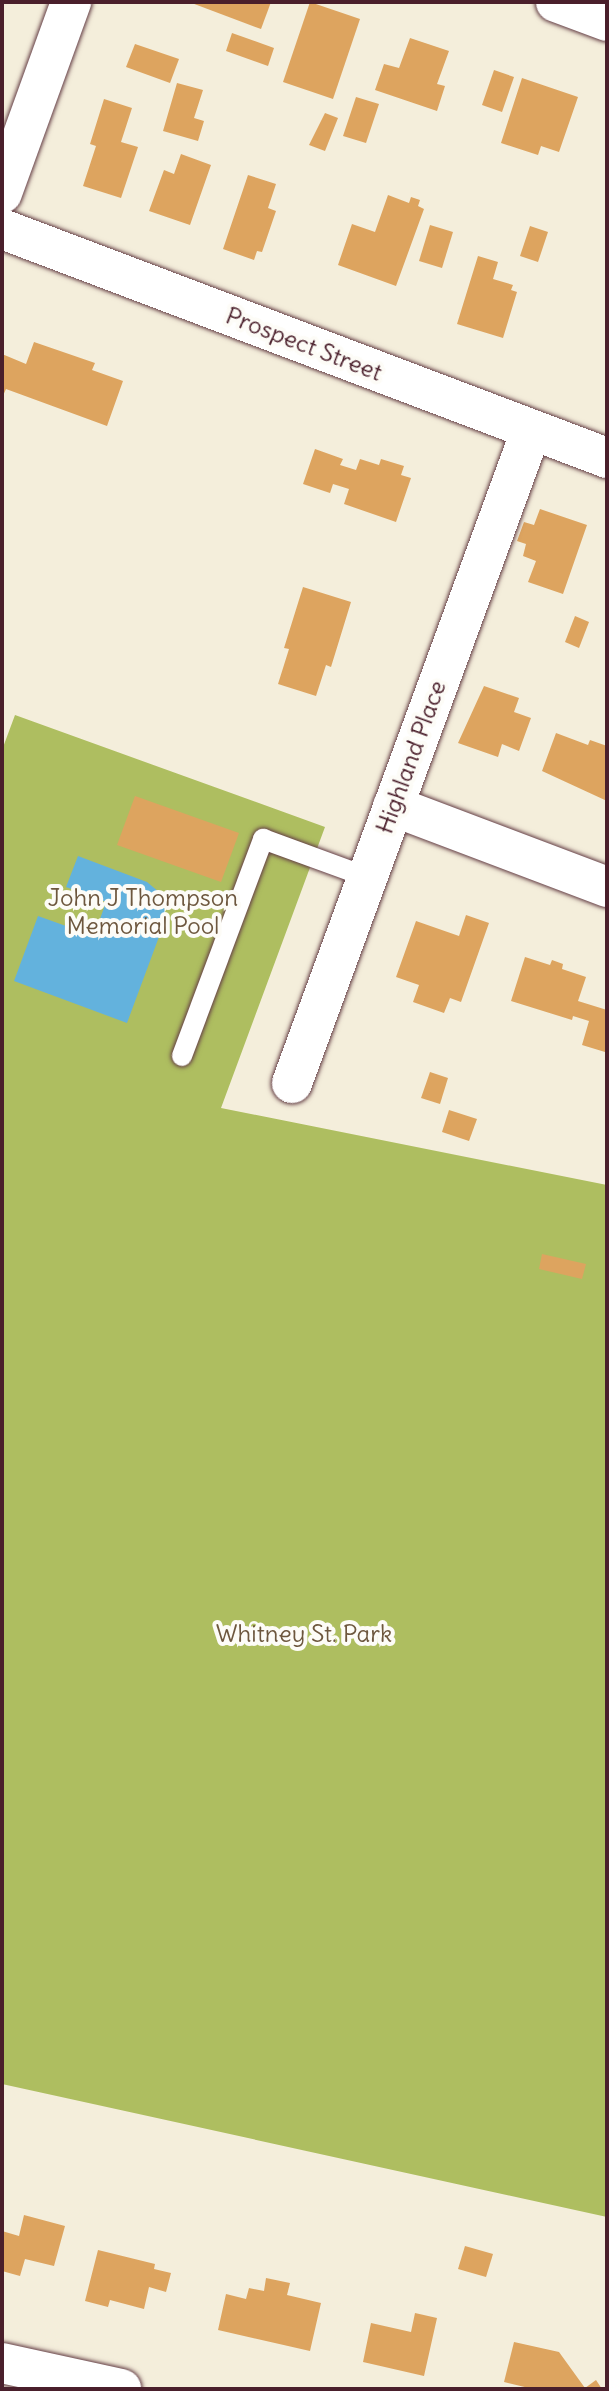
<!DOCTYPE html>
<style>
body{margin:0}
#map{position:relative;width:609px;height:2391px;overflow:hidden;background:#f4eedb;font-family:Delius,sans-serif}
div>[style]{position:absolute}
.green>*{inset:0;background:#aebe60}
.water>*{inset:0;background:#63b2dd}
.building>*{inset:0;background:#dda45f}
.roads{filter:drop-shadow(0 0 2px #643e45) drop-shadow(0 0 2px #643e45)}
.lane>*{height:20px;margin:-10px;padding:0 10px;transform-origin:10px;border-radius:10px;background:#fff}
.street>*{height:40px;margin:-20px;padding:0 20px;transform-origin:20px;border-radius:20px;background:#fff}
span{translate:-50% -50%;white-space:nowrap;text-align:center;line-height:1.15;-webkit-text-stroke:8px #fdfcf7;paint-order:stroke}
.street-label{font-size:24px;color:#4a1f2b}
.park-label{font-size:24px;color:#6d573e}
.frame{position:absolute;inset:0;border:4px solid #4a1f2b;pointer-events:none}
</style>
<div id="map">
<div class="green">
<i style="clip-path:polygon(15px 715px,325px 827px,221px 1108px,607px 1185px,607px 2217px,2px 2084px,2px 750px)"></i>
</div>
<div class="water">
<i style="clip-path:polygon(78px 856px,147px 882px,159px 892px,164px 905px,166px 918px,127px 1023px,14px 981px,38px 916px,94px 936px,106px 902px,66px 887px)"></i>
</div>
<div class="building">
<i style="clip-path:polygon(189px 2px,271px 2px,261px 29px)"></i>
<i style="clip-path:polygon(310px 2px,360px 19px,333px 99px,283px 82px)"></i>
<i style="clip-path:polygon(232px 33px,274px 48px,268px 66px,226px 51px)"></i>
<i style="clip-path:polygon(410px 38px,449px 51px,437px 84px,445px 86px,437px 111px,375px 90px,384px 64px,399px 68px)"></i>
<i style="clip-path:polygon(135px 44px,179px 59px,170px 83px,126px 67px)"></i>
<i style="clip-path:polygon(494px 70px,514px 77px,502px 112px,482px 105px)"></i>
<i style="clip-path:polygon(522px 78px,578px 97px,559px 152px,541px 146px,538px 155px,501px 143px)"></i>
<i style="clip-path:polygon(177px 83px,203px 90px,194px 118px,204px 121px,198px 141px,163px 131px)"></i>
<i style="clip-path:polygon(356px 97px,379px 104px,366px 143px,343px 136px)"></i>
<i style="clip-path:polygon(104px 99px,132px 108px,121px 142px,138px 147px,121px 198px,83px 186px,96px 146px,90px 144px)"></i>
<i style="clip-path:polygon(325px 113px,338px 118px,325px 151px,309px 145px)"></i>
<i style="clip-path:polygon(181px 154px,211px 165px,190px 225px,149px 211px,164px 170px,174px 174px)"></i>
<i style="clip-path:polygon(248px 175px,276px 184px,268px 208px,276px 211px,262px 252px,257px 251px,254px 260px,223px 249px)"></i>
<i style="clip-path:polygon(388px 195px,409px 203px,411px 197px,420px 200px,418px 206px,424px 209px,396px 286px,338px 265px,352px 224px,375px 232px)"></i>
<i style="clip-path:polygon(430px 225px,453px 232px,442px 268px,419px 261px)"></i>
<i style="clip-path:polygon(530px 226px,548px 232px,538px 262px,520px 256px)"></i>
<i style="clip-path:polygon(478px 256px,498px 262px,493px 279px,513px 285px,511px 290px,517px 292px,503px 338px,457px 324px)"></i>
<i style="clip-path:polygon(34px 342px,95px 363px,92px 370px,123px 381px,107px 426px,6px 389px,2px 398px,2px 354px,26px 364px)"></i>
<i style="clip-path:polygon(315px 449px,343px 459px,340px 465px,356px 470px,360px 459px,379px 465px,381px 459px,404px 466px,401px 475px,411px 478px,396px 522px,344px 504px,349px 489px,333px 484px,330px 493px,303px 484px)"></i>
<i style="clip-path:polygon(540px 509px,587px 525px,563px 594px,528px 582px,536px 561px,523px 556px,526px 544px,517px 541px,524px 522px,534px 525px)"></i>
<i style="clip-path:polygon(303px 587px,351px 602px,331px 667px,326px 665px,316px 696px,278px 684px,289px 649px,284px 648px)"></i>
<i style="clip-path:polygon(575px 616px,589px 622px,579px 648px,565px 642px)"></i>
<i style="clip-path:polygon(484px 686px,519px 698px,514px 712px,531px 718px,519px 751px,502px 744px,498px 757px,458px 743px)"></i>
<i style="clip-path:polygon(556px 733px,588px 745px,590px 740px,607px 746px,607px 801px,542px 771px)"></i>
<i style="clip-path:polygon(135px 796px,239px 833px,221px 882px,117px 845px)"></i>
<i style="clip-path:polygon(466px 915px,489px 923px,461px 1002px,450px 998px,444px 1013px,413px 1002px,419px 985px,396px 977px,416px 921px,459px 936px)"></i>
<i style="clip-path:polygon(525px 957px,550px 965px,552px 960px,563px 964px,562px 969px,586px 977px,578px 1001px,607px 1010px,605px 1052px,582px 1045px,589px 1021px,573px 1016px,572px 1020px,511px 1001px)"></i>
<i style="clip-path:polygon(430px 1072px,448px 1078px,440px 1104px,421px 1098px)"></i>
<i style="clip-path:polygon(449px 1110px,477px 1119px,469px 1141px,442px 1132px)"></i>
<i style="clip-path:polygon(542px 1254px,586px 1264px,582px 1279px,539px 1269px)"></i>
<i style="clip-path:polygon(24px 2215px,65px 2226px,54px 2266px,25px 2259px,20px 2276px,2px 2271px,2px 2231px,19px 2236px)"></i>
<i style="clip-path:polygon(465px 2246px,493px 2254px,486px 2277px,458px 2269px)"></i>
<i style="clip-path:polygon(98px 2250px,155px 2264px,154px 2269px,171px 2273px,166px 2292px,149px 2287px,144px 2309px,110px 2300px,108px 2307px,85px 2301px)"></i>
<i style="clip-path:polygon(266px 2278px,290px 2283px,287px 2295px,321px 2303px,310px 2351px,218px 2330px,226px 2294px,246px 2299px,249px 2288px,264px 2291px)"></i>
<i style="clip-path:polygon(415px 2313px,437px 2318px,424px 2376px,363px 2362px,371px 2323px,411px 2332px)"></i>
<i style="clip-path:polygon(514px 2342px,559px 2352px,585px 2388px,596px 2380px,602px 2389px,533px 2389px,504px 2382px)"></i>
</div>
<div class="roads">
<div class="lane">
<i style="left:182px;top:1056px;width:232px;rotate:-69.5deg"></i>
<i style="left:263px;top:839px;width:111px;rotate:20.1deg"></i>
</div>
<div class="street">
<i style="left:556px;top:2px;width:54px;rotate:20.4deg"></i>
<i style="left:2px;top:193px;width:203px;rotate:-70.1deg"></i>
<i style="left:2px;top:229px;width:647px;rotate:20.73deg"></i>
<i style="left:393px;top:806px;width:229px;rotate:20.7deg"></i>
<i style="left:292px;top:1083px;width:694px;rotate:-69.87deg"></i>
<i style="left:2px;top:2363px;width:122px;rotate:12.3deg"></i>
</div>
</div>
<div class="street-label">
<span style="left:304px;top:344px;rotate:21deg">Prospect Street</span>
<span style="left:411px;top:757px;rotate:-70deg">Highland Place</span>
</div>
<div class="park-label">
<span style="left:143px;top:912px">John J Thompson<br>Memorial Pool</span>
<span style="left:304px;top:1634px">Whitney St. Park</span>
</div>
<div class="frame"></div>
</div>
